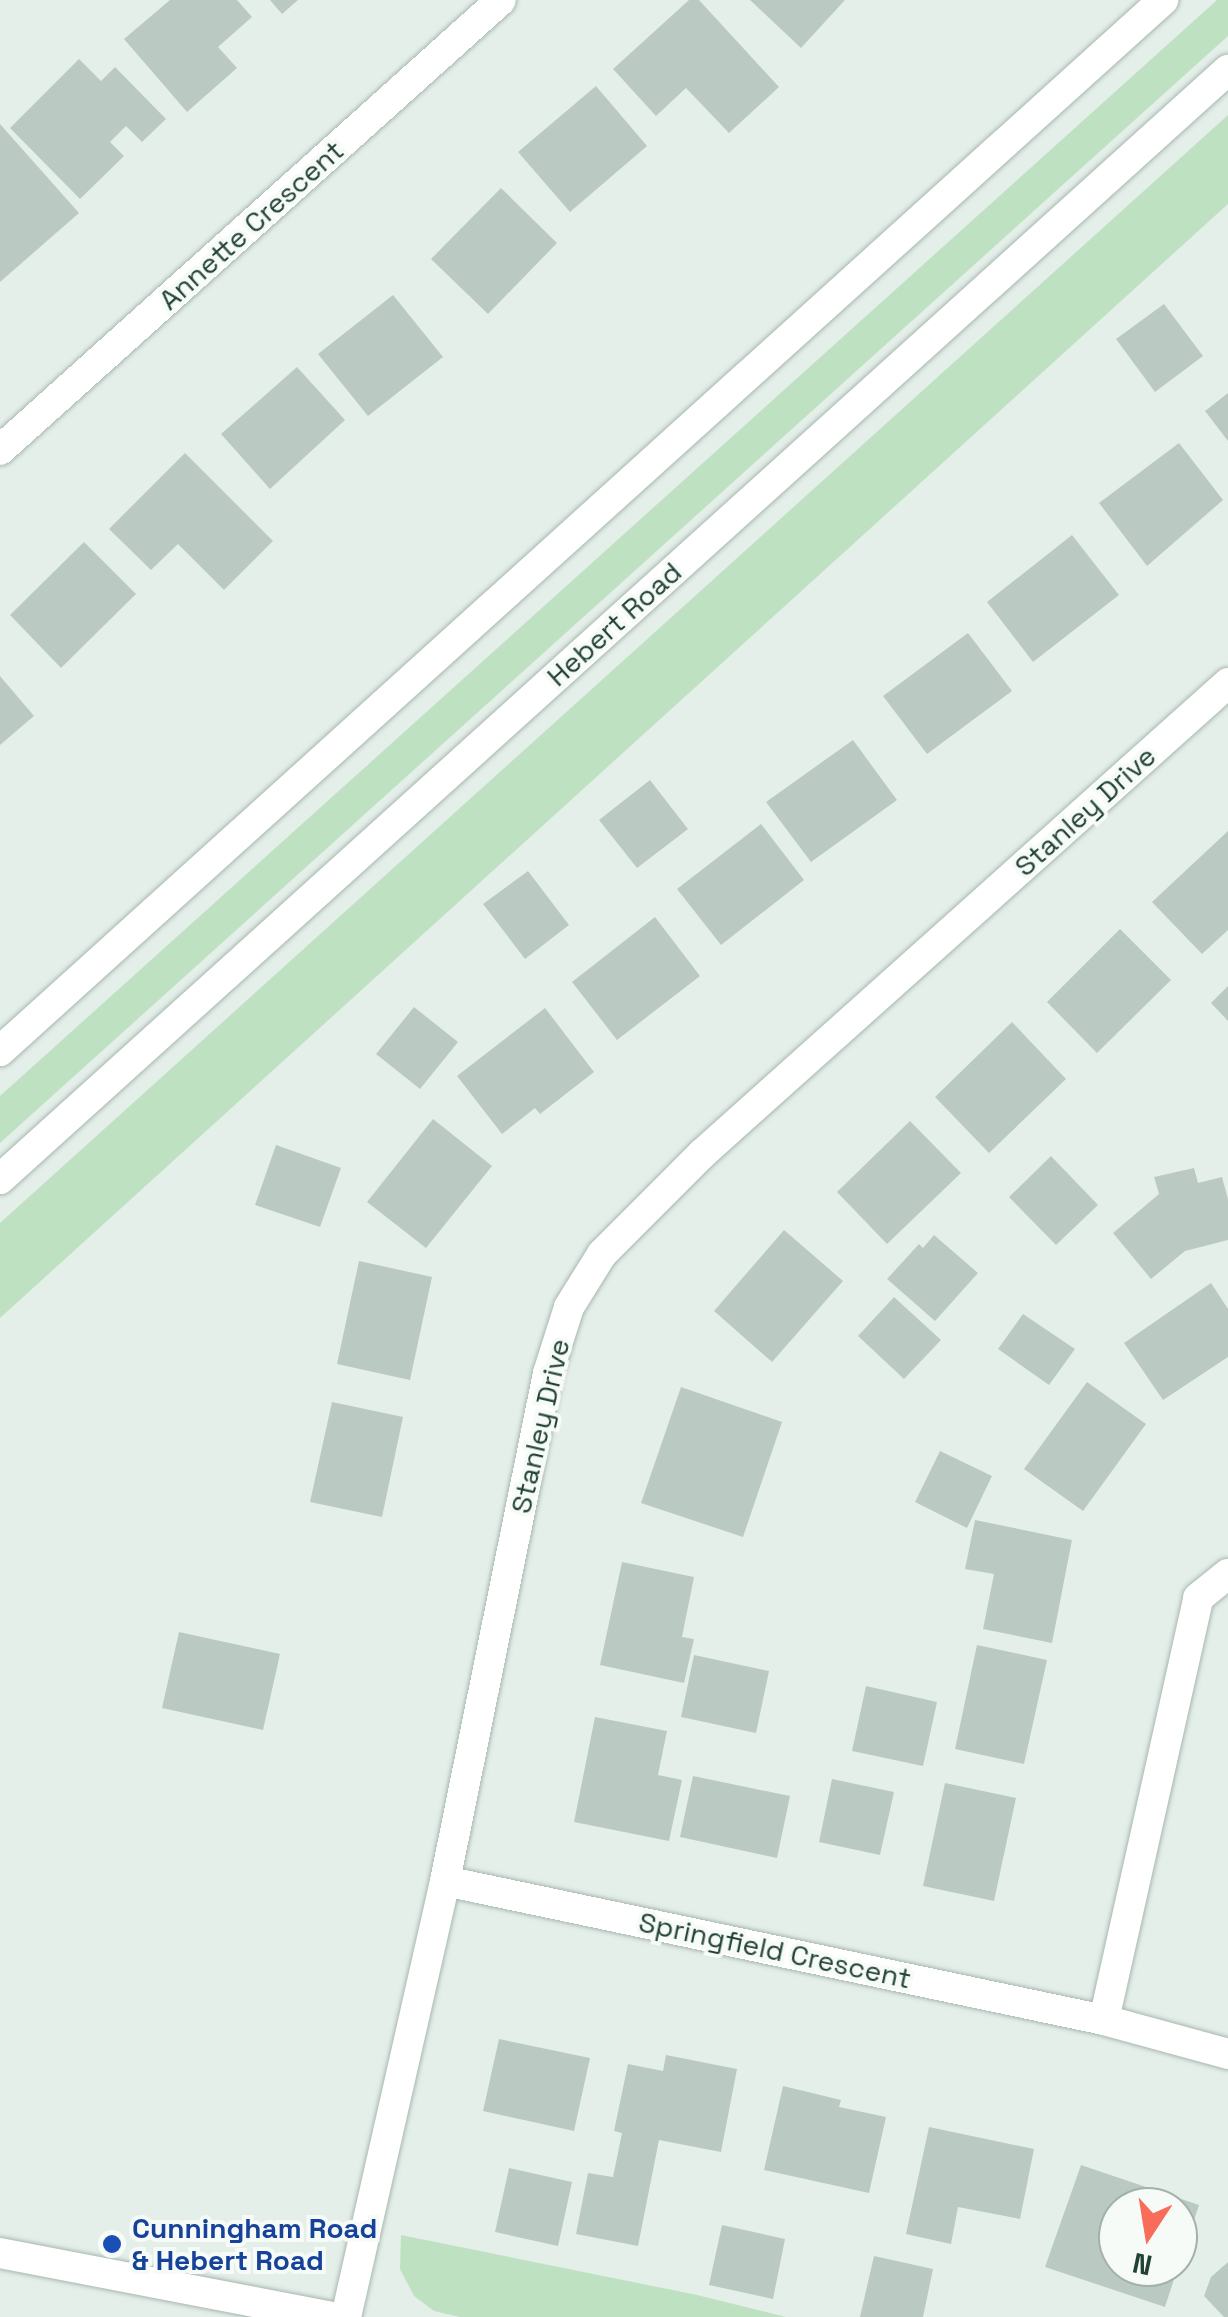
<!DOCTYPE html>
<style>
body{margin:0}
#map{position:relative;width:1228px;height:2317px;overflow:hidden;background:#e5efe9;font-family:"Space Grotesk",sans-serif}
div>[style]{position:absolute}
.green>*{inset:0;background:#bee1c2}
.building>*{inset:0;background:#bacac2}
.roads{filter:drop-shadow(0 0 2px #a7b8b0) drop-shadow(0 0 2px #a7b8b0)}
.minor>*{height:30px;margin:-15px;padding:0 15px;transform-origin:15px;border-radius:15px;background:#fff}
.secondary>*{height:30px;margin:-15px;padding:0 15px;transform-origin:15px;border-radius:15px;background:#fff}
.dots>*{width:28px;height:28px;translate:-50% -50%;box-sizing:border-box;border:5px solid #f6fbf8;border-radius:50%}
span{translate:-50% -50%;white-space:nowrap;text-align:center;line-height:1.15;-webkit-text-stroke:8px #f6fbf8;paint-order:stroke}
.street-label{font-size:28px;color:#234236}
.transit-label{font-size:28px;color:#164399;font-weight:700}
.left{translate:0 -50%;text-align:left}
.north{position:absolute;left:1098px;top:2187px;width:100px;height:100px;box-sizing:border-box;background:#f6fbf8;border:2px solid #a2b1aa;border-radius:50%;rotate:192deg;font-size:28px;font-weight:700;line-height:40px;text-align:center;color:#234236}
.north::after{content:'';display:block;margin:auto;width:35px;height:45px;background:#f96c5a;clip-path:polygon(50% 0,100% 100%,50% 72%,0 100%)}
</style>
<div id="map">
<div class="green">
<i style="clip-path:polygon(1217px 0,1228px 0,1228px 36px,0 1143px,0 1096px)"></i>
<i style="clip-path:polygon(1228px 115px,1228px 204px,0 1318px,0 1223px)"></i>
<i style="clip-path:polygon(401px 2235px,697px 2295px,786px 2317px,460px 2317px,434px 2311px,414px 2296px,400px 2269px)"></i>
</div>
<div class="building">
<i style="clip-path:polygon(170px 0,237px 0,252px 17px,218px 47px,237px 68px,187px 112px,124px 39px)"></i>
<i style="clip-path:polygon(270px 0,298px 0,282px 14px)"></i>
<i style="clip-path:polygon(689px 0,699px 0,779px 87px,729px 133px,686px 88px,656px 116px,613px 69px)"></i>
<i style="clip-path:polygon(750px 0,845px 0,801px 48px)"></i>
<i style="clip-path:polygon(79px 59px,101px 81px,115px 67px,166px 119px,142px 142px,126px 126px,110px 142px,124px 156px,80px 199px,10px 128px)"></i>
<i style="clip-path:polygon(596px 86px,647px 146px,570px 212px,518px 152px)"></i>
<i style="clip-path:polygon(0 124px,79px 213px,0 282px)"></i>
<i style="clip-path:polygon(501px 188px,557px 243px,488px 314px,431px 259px)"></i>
<i style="clip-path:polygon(393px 295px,443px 357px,368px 416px,318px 354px)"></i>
<i style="clip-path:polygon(1164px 304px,1203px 356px,1155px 392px,1116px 339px)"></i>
<i style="clip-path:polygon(297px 367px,345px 420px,270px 489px,221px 434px)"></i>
<i style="clip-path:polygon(1228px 393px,1228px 441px,1205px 411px)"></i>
<i style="clip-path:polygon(1179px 443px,1223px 500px,1147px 566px,1099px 503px)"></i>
<i style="clip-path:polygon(185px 453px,273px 541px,224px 590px,178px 544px,151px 570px,109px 529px)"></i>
<i style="clip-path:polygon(1072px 535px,1119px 595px,1033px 662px,987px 602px)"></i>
<i style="clip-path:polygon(84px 542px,136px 594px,61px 668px,10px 615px)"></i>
<i style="clip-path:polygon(968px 633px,1012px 691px,927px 754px,883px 696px)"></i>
<i style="clip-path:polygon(0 676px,34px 716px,0 745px)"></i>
<i style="clip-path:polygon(853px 740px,897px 800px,811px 862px,766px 802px)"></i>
<i style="clip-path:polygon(650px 780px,688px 829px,637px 868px,599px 820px)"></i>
<i style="clip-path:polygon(761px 824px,804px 880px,721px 945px,677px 889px)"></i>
<i style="clip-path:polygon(1228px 831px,1228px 930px,1202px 954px,1152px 902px)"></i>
<i style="clip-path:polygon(528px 871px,569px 925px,525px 959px,483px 904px)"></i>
<i style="clip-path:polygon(655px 917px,700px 976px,617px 1040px,572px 982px)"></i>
<i style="clip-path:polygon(1120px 929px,1171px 980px,1097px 1053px,1047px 1002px)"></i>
<i style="clip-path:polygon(1228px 986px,1228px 1021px,1211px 1003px)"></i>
<i style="clip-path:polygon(414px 1007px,458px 1042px,420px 1089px,376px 1054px)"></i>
<i style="clip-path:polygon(545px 1008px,594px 1072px,540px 1114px,535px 1108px,502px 1134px,457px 1076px)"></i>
<i style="clip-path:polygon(1012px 1022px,1066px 1079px,989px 1153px,935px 1097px)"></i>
<i style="clip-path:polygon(433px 1119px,492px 1166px,426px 1248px,367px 1202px)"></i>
<i style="clip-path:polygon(910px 1121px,961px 1173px,887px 1244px,837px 1192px)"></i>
<i style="clip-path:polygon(276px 1145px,341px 1168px,320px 1227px,255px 1205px)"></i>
<i style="clip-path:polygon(1051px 1156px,1098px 1205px,1056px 1245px,1009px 1197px)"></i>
<i style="clip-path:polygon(1194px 1168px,1198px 1183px,1222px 1177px,1228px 1199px,1228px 1240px,1185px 1251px,1151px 1279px,1113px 1233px,1159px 1194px,1154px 1177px)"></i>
<i style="clip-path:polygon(784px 1230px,843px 1281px,772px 1362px,714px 1311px)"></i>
<i style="clip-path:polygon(934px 1235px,978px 1273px,935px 1321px,887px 1279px,919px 1244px,923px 1248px)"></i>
<i style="clip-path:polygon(359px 1261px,432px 1277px,410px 1380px,337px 1364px)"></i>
<i style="clip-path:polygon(1211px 1283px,1228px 1309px,1228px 1357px,1163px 1400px,1124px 1343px)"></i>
<i style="clip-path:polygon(894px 1297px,941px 1340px,904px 1379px,858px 1336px)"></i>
<i style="clip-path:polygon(1023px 1314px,1075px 1349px,1049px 1385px,998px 1349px)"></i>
<i style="clip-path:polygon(1087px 1382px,1146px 1424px,1083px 1511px,1024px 1469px)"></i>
<i style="clip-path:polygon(681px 1387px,782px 1422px,743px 1537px,641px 1503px)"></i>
<i style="clip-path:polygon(332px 1402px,403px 1417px,382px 1517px,310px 1502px)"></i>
<i style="clip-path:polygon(940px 1451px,992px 1476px,967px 1528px,915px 1502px)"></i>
<i style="clip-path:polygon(975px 1520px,1072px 1540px,1052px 1643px,983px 1629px,994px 1574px,965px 1569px)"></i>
<i style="clip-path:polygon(622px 1562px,694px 1577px,682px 1637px,694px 1639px,684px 1683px,600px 1665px)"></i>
<i style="clip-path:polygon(179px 1632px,280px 1654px,263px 1730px,162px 1708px)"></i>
<i style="clip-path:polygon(977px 1645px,1047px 1660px,1024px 1764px,955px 1749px)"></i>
<i style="clip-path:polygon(694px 1655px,769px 1671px,756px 1733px,681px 1717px)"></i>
<i style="clip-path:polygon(866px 1686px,937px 1702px,923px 1766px,852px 1751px)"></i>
<i style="clip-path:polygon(595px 1717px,667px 1731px,658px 1775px,682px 1780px,669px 1841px,574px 1822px)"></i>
<i style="clip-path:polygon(693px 1776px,790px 1796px,777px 1858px,680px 1837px)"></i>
<i style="clip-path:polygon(832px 1779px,894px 1792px,880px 1855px,819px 1842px)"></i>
<i style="clip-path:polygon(945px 1783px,1016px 1798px,994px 1901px,923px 1886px)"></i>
<i style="clip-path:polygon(499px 2039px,590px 2058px,574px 2131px,483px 2111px)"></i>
<i style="clip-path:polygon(666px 2055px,737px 2069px,721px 2152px,659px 2140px,638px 2246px,576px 2234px,588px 2173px,613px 2177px,622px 2133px,614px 2131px,628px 2064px,663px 2071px)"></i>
<i style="clip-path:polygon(783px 2086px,841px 2100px,839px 2107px,886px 2117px,869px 2193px,764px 2170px)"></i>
<i style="clip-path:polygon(929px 2127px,1034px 2149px,1020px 2219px,958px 2207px,951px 2244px,906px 2234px)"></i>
<i style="clip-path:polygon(1081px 2165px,1199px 2205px,1179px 2266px,1178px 2207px,1118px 2207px,1118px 2267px,1178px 2267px,1165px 2307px,1045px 2267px)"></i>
<i style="clip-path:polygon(509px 2168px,572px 2182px,558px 2246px,495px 2232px)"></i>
<i style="clip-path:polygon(722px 2225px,785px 2239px,773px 2299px,709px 2285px)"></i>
<i style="clip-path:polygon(874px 2256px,933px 2269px,923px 2317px,860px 2317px)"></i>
<i style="clip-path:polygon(1228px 2262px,1228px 2317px,1224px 2317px,1204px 2296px,1211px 2277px)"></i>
</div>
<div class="roads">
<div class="minor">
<i style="left:0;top:450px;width:673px;rotate:-41.93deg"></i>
<i style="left:445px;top:1881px;width:673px;rotate:11.91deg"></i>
<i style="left:1104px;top:2020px;width:129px;rotate:15.3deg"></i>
<i style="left:1104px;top:2020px;width:432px;rotate:-77.4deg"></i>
<i style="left:1198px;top:1598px;width:38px;rotate:-39deg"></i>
<i style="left:346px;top:2317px;width:447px;rotate:-77.2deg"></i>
<i style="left:445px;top:1881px;width:518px;rotate:-78.54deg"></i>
<i style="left:548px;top:1373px;width:69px;rotate:-72.3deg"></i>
<i style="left:569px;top:1307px;width:62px;rotate:-58.1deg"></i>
<i style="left:602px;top:1254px;width:141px;rotate:-45deg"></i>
<i style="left:702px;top:1154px;width:706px;rotate:-41.84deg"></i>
</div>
<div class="secondary">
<i style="left:0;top:1051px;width:1568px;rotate:-42.1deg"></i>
<i style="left:0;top:1179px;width:1655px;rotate:-42.09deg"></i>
<i style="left:0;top:2253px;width:338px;rotate:10.9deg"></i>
</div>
</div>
<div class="dots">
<i style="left:112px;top:2244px;background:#1a4fb4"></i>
</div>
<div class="street-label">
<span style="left:251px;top:225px;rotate:-42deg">Annette Crescent</span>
<span style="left:614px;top:624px;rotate:-42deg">Hebert Road</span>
<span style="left:1085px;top:811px;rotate:-42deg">Stanley Drive</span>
<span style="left:540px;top:1426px;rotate:-77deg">Stanley Drive</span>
<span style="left:775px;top:1950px;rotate:12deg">Springfield Crescent</span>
</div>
<div class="transit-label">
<span class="left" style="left:132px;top:2244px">Cunningham Road<br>&amp; Hebert Road</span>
</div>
<div class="north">N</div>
</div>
